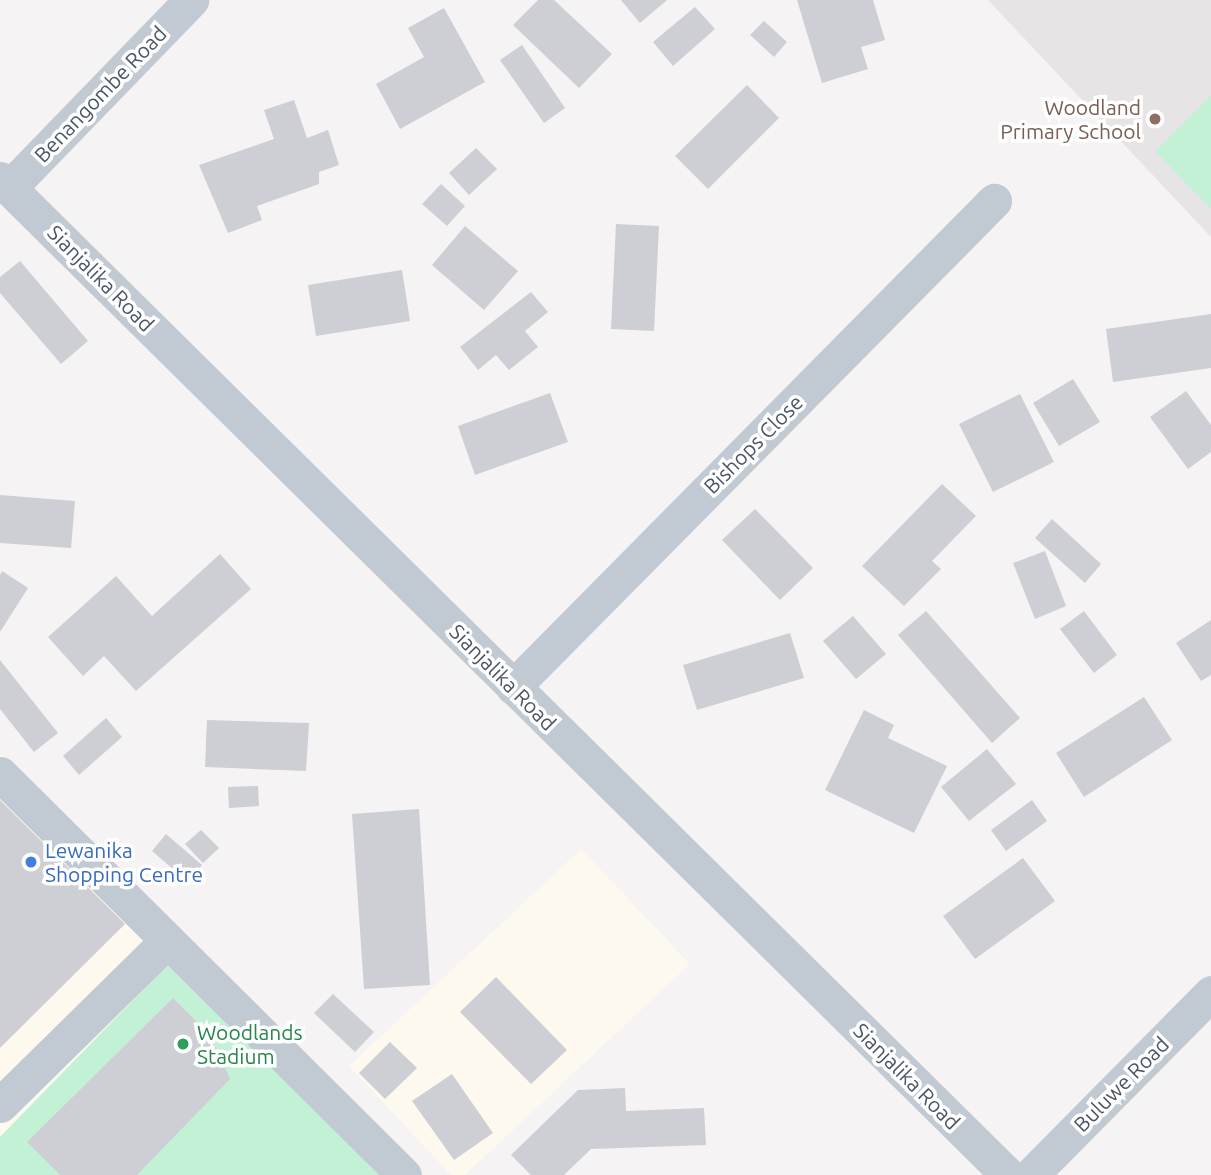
<!DOCTYPE html>
<style>
body{margin:0}
#map{position:relative;width:1211px;height:1175px;overflow:hidden;background:#f5f3f3;font-family:Ubuntu,sans-serif}
div>[style]{position:absolute}
.commercial>*{inset:0;background:#fdf9ef}
.education>*{inset:0;background:#e6e4e5}
.green>*{inset:0;background:#c3f1d5}
.building>*{inset:0;background:#cdcfd5}
.minor>*{height:35px;margin:-17.5px;padding:0 17.5px;transform-origin:17.5px;border-radius:17.5px;background:#c1cad2}
.dots>*{width:19px;height:19px;translate:-50% -50%;box-sizing:border-box;border:4px solid #fff;border-radius:50%}
span{translate:-50% -50%;white-space:nowrap;text-align:center;line-height:1.15;-webkit-text-stroke:7px #fff;paint-order:stroke}
.street-label{font-size:21px;color:#4a5661}
.education-label{font-size:21px;color:#785e54}
.right{translate:-100% -50%;text-align:right}
.shop-label{font-size:21px;color:#366cbe}
.left{translate:0 -50%;text-align:left}
.leisure-label{font-size:21px;color:#27864d}
</style>
<div id="map">
<div class="commercial">
<i style="clip-path:polygon(0 753px,181px 951px,0 1137px)"></i>
<i style="clip-path:polygon(581px 849px,690px 964px,465px 1175px,451px 1175px,349px 1066px)"></i>
</div>
<div class="education">
<i style="clip-path:polygon(988px 0,1211px 0,1211px 237px)"></i>
</div>
<div class="green">
<i style="clip-path:polygon(1211px 95px,1211px 209px,1155px 151px)"></i>
<i style="clip-path:polygon(181px 951px,406px 1175px,0 1175px,0 1137px)"></i>
</div>
<div class="building">
<i style="clip-path:polygon(538px 0,554px 0,612px 54px,579px 88px,513px 25px)"></i>
<i style="clip-path:polygon(621px 0,667px 0,640px 23px)"></i>
<i style="clip-path:polygon(797px 0,873px 0,885px 40px,861px 47px,868px 69px,822px 83px)"></i>
<i style="clip-path:polygon(695px 7px,715px 29px,673px 66px,653px 42px)"></i>
<i style="clip-path:polygon(444px 8px,485px 82px,400px 129px,376px 84px,424px 57px,408px 28px)"></i>
<i style="clip-path:polygon(764px 21px,787px 42px,774px 57px,750px 35px)"></i>
<i style="clip-path:polygon(522px 45px,565px 108px,544px 123px,500px 60px)"></i>
<i style="clip-path:polygon(747px 85px,779px 118px,708px 189px,675px 156px)"></i>
<i style="clip-path:polygon(294px 100px,307px 138px,328px 130px,339px 165px,319px 172px,319px 184px,257px 206px,262px 220px,228px 233px,199px 165px,274px 139px,264px 110px)"></i>
<i style="clip-path:polygon(476px 148px,497px 169px,469px 195px,449px 173px)"></i>
<i style="clip-path:polygon(441px 184px,465px 206px,447px 226px,422px 204px)"></i>
<i style="clip-path:polygon(616px 224px,659px 226px,654px 331px,611px 329px)"></i>
<i style="clip-path:polygon(465px 226px,518px 271px,484px 310px,432px 265px)"></i>
<i style="clip-path:polygon(20px 261px,88px 341px,61px 364px,0 293px,0 277px)"></i>
<i style="clip-path:polygon(402px 270px,410px 321px,316px 336px,308px 285px)"></i>
<i style="clip-path:polygon(531px 292px,548px 312px,525px 331px,538px 347px,509px 370px,496px 355px,478px 370px,460px 347px)"></i>
<i style="clip-path:polygon(1211px 314px,1211px 368px,1113px 382px,1106px 329px)"></i>
<i style="clip-path:polygon(1073px 379px,1100px 422px,1059px 446px,1033px 403px)"></i>
<i style="clip-path:polygon(1186px 391px,1211px 425px,1211px 452px,1188px 469px,1150px 417px)"></i>
<i style="clip-path:polygon(550px 393px,568px 442px,475px 475px,458px 426px)"></i>
<i style="clip-path:polygon(1020px 394px,1054px 462px,993px 492px,959px 424px)"></i>
<i style="clip-path:polygon(942px 484px,976px 516px,932px 561px,941px 569px,904px 606px,862px 566px)"></i>
<i style="clip-path:polygon(0 495px,75px 501px,71px 548px,0 543px)"></i>
<i style="clip-path:polygon(755px 509px,813px 568px,780px 600px,722px 540px)"></i>
<i style="clip-path:polygon(1052px 519px,1101px 564px,1085px 583px,1035px 538px)"></i>
<i style="clip-path:polygon(1045px 551px,1066px 606px,1035px 619px,1013px 563px)"></i>
<i style="clip-path:polygon(220px 554px,251px 589px,136px 691px,104px 656px,83px 676px,48px 637px,116px 576px,152px 616px)"></i>
<i style="clip-path:polygon(2px 571px,28px 588px,0 632px,0 575px)"></i>
<i style="clip-path:polygon(926px 611px,1020px 718px,992px 743px,898px 635px)"></i>
<i style="clip-path:polygon(1084px 611px,1117px 655px,1094px 673px,1060px 629px)"></i>
<i style="clip-path:polygon(853px 616px,886px 654px,856px 679px,823px 641px)"></i>
<i style="clip-path:polygon(1211px 620px,1211px 675px,1201px 681px,1176px 643px)"></i>
<i style="clip-path:polygon(790px 633px,804px 678px,697px 710px,683px 665px)"></i>
<i style="clip-path:polygon(0 660px,58px 733px,34px 752px,0 709px)"></i>
<i style="clip-path:polygon(1144px 697px,1172px 740px,1084px 797px,1056px 753px)"></i>
<i style="clip-path:polygon(864px 710px,894px 725px,888px 738px,947px 766px,914px 833px,825px 790px)"></i>
<i style="clip-path:polygon(106px 718px,122px 737px,79px 775px,63px 756px)"></i>
<i style="clip-path:polygon(207px 720px,309px 723px,306px 771px,205px 767px)"></i>
<i style="clip-path:polygon(987px 749px,1016px 784px,969px 821px,941px 787px)"></i>
<i style="clip-path:polygon(258px 786px,259px 806px,229px 808px,228px 787px)"></i>
<i style="clip-path:polygon(0 800px,125px 924px,0 1048px)"></i>
<i style="clip-path:polygon(1032px 800px,1047px 821px,1006px 851px,991px 830px)"></i>
<i style="clip-path:polygon(419px 809px,430px 985px,364px 989px,352px 814px)"></i>
<i style="clip-path:polygon(201px 830px,219px 848px,203px 863px,185px 844px)"></i>
<i style="clip-path:polygon(166px 834px,202px 865px,188px 882px,152px 851px)"></i>
<i style="clip-path:polygon(1023px 858px,1055px 901px,975px 959px,943px 916px)"></i>
<i style="clip-path:polygon(496px 977px,567px 1050px,531px 1084px,460px 1012px)"></i>
<i style="clip-path:polygon(333px 994px,374px 1032px,355px 1052px,314px 1013px)"></i>
<i style="clip-path:polygon(173px 998px,210px 1035px,230px 1079px,137px 1175px,60px 1175px,27px 1142px)"></i>
<i style="clip-path:polygon(390px 1042px,417px 1068px,385px 1099px,359px 1073px)"></i>
<i style="clip-path:polygon(452px 1074px,493px 1133px,454px 1160px,412px 1101px)"></i>
<i style="clip-path:polygon(625px 1088px,626px 1111px,704px 1108px,706px 1145px,591px 1149px,564px 1175px,531px 1175px,511px 1155px,578px 1090px)"></i>
</div>
<div class="minor">
<i style="left:0;top:179px;width:1417px;rotate:44.66deg"></i>
<i style="left:9px;top:188px;width:262px;rotate:-45.9deg"></i>
<i style="left:513px;top:687px;width:684px;rotate:-45.3deg"></i>
<i style="left:0;top:774px;width:569px;rotate:44.79deg"></i>
<i style="left:0;top:1105px;width:235px;rotate:-44.5deg"></i>
<i style="left:1031px;top:1175px;width:256px;rotate:-45.3deg"></i>
</div>
<div class="dots">
<i style="left:1155px;top:119px;background:#8d6e63"></i>
<i style="left:31px;top:862px;background:#3f7fe0"></i>
<i style="left:183px;top:1044px;background:#2e9e5b"></i>
</div>
<div class="street-label">
<span style="left:100px;top:94px;rotate:-46deg">Benangombe Road</span>
<span style="left:101px;top:278px;rotate:45deg">Sianjalika Road</span>
<span style="left:753px;top:444px;rotate:-45deg">Bishops Close</span>
<span style="left:503px;top:677px;rotate:45deg">Sianjalika Road</span>
<span style="left:907px;top:1076px;rotate:45deg">Sianjalika Road</span>
<span style="left:1121px;top:1084px;rotate:-45deg">Buluwe Road</span>
</div>
<div class="education-label">
<span class="right" style="left:1141px;top:119px">Woodland<br>Primary School</span>
</div>
<div class="shop-label">
<span class="left" style="left:45px;top:862px">Lewanika<br>Shopping Centre</span>
</div>
<div class="leisure-label">
<span class="left" style="left:197px;top:1044px">Woodlands<br>Stadium</span>
</div>
</div>
